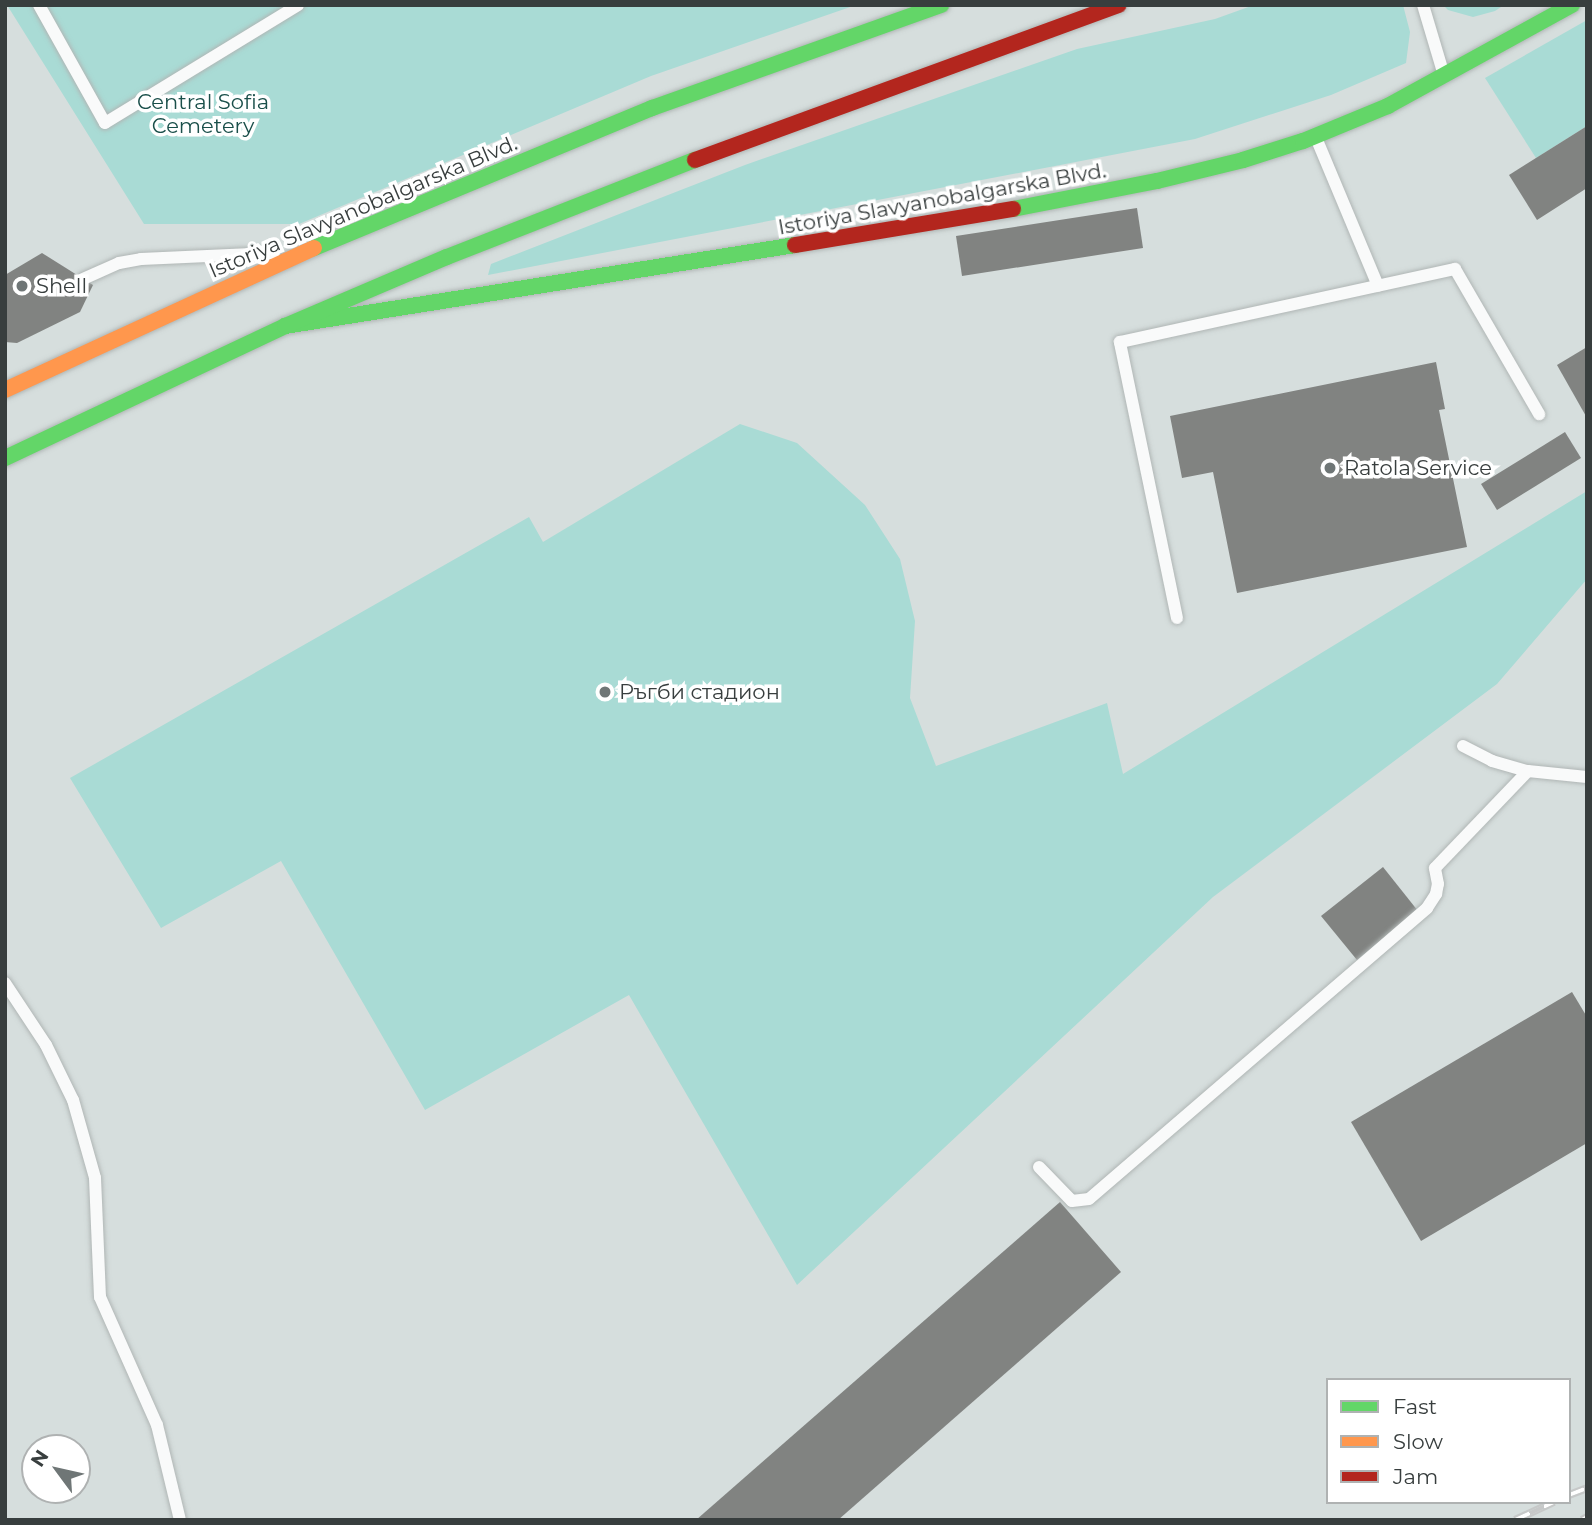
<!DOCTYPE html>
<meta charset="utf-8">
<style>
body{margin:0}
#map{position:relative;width:1592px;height:1525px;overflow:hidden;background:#d6dedd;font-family:Montserrat,sans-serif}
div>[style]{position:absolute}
.green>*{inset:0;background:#a9dbd5}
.building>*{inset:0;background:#818381}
.roads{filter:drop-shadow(0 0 2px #b0b6b5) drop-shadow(0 0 2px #b0b6b5)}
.lane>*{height:12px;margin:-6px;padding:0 6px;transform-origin:6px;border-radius:6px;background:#f9fafa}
.fast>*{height:16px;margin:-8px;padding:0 8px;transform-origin:8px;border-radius:8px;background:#63d668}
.slow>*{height:16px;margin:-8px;padding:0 8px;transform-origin:8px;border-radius:8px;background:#ff974d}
.jam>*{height:16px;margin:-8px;padding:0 8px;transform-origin:8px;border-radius:8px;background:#b3261e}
.rail>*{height:8px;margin-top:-4px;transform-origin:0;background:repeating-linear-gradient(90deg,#fff 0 16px,#c6c8c8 0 32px);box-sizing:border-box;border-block:2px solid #c6c8c8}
.dots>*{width:19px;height:19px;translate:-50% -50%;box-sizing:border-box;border:4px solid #fff;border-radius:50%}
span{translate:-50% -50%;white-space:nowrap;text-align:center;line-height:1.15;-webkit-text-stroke:7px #fff;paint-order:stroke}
.park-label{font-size:21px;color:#1a4f4a}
.street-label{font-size:21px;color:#383e3e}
.poi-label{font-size:21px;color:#383e3e}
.left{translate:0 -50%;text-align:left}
.frame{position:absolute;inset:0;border:7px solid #383e3e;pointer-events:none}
.legend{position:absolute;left:1326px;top:1378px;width:245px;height:126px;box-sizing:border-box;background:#fff;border:2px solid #afb2b2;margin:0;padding:9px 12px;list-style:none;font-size:21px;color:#383e3e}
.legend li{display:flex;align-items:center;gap:14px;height:35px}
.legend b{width:35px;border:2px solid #afb2b2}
.north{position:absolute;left:21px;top:1434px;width:70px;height:70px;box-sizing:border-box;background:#fff;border:2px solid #afb2b2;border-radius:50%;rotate:303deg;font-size:19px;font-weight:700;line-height:28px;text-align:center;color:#383e3e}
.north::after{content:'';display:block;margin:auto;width:24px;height:32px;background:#6f7676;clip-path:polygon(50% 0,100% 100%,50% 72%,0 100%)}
</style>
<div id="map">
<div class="green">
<i style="clip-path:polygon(7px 5px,856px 5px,651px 76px,299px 224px,144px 224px)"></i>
<i style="clip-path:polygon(1254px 5px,1403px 5px,1410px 32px,1406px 63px,1331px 95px,1195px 139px,488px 275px,491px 264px,745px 165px,1077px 49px,1215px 19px)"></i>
<i style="clip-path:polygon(1443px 5px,1504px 5px,1495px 11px,1473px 17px,1448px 10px)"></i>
<i style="clip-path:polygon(1587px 20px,1587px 126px,1536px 158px,1485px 78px)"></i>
<i style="clip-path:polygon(740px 424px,797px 443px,865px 505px,900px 559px,915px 621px,910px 698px,936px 766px,1107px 703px,1123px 774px,1587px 491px,1587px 579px,1497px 684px,1213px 897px,797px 1285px,629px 995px,425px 1110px,281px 861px,161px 928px,70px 778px,529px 517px,543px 542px)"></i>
</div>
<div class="building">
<i style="clip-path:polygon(1587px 126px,1587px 188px,1537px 220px,1509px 175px)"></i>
<i style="clip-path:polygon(1137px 208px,1143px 248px,962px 276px,956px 236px)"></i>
<i style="clip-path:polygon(42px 253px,93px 285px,80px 312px,17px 343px,5px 342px,5px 275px)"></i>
<i style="clip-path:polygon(1587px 347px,1587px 418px,1557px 365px)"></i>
<i style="clip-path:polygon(1436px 362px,1445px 409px,1439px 410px,1467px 547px,1237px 593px,1213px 472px,1182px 478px,1170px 416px)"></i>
<i style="clip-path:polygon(1565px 432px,1581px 458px,1497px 510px,1481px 484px)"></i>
<i style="clip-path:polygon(1383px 867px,1418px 911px,1357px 960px,1321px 916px)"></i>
<i style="clip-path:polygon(1572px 992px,1587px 1017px,1587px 1143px,1421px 1241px,1351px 1122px)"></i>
<i style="clip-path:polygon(1060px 1202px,1121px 1272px,838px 1520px,696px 1520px)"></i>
</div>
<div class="roads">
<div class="lane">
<i style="left:39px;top:5px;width:135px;rotate:60.8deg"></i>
<i style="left:105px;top:123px;width:226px;rotate:-31.4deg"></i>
<i style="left:1423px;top:5px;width:70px;rotate:73.4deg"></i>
<i style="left:1317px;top:140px;width:158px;rotate:67.3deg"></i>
<i style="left:83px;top:279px;width:39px;rotate:-24deg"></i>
<i style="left:119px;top:263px;width:22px;rotate:-10deg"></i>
<i style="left:141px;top:259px;width:133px;rotate:-2.6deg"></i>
<i style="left:1177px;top:618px;width:282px;rotate:-101.7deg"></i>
<i style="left:1120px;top:342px;width:343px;rotate:-12.3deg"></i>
<i style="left:1455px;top:269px;width:168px;rotate:59.9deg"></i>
<i style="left:1463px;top:746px;width:33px;rotate:27deg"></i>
<i style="left:1492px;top:761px;width:37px;rotate:16deg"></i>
<i style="left:1528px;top:771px;width:59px;rotate:5.8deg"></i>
<i style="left:5px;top:983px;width:74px;rotate:56.5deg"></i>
<i style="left:46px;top:1045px;width:61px;rotate:63.9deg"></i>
<i style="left:73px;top:1100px;width:81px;rotate:74.2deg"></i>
<i style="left:95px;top:1178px;width:119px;rotate:87.6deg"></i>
<i style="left:100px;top:1297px;width:140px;rotate:66deg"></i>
<i style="left:157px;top:1425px;width:98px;rotate:76.4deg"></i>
<i style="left:1039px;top:1167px;width:47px;rotate:45.9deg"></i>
<i style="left:1072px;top:1201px;width:17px;rotate:-7deg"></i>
<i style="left:1089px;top:1199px;width:446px;rotate:-40.7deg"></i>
<i style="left:1427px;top:908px;width:17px;rotate:-57deg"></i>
<i style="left:1436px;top:894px;width:10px;rotate:-79deg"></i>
<i style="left:1438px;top:884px;width:16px;rotate:-101deg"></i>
<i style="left:1435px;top:868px;width:134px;rotate:-46.2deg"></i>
</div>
<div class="fast">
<i style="left:1013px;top:209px;width:147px;rotate:-11deg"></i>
<i style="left:1157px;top:181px;width:89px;rotate:-13.7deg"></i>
<i style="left:1243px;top:160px;width:63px;rotate:-17.6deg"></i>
<i style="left:1303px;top:141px;width:92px;rotate:-22.4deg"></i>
<i style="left:1388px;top:106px;width:210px;rotate:-28.8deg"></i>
<i style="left:314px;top:248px;width:366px;rotate:-22.5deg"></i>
<i style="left:652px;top:108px;width:307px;rotate:-19.6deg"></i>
<i style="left:285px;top:326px;width:516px;rotate:-9.02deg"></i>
<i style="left:5px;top:458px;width:310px;rotate:-25.2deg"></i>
<i style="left:285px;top:326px;width:176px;rotate:-23.1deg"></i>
<i style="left:447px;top:257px;width:266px;rotate:-21.4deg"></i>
</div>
<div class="slow">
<i style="left:5px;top:390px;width:340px;rotate:-24.7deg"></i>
</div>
<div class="jam">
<i style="left:695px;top:160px;width:451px;rotate:-20.1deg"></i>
<i style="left:795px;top:245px;width:221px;rotate:-9.4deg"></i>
</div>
</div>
<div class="rail">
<i style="left:1569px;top:1495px;width:19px;rotate:-21deg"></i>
<i style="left:1515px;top:1520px;width:43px;rotate:-24.8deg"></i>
<i style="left:1582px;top:1520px;width:6px;rotate:-31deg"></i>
</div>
<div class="dots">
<i style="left:22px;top:286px;background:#6f7676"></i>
<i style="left:1330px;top:468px;background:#6f7676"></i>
<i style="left:605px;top:692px;background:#6f7676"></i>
</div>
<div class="park-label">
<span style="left:203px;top:114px">Central Sofia<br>Cemetery</span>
</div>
<div class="street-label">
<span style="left:942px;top:199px;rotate:-10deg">Istoriya Slavyanobalgarska Blvd.</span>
<span style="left:363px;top:207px;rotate:-23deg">Istoriya Slavyanobalgarska Blvd.</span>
</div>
<div class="poi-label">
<span class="left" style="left:36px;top:286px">Shell</span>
<span class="left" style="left:1344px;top:468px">Ratola Service</span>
<span class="left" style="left:619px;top:692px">Ръгби стадион</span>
</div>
<div class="frame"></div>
<ul class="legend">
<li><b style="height:9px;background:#63d668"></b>Fast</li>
<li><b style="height:9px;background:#ff974d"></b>Slow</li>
<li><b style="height:9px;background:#b3261e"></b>Jam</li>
</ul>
<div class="north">N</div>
</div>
